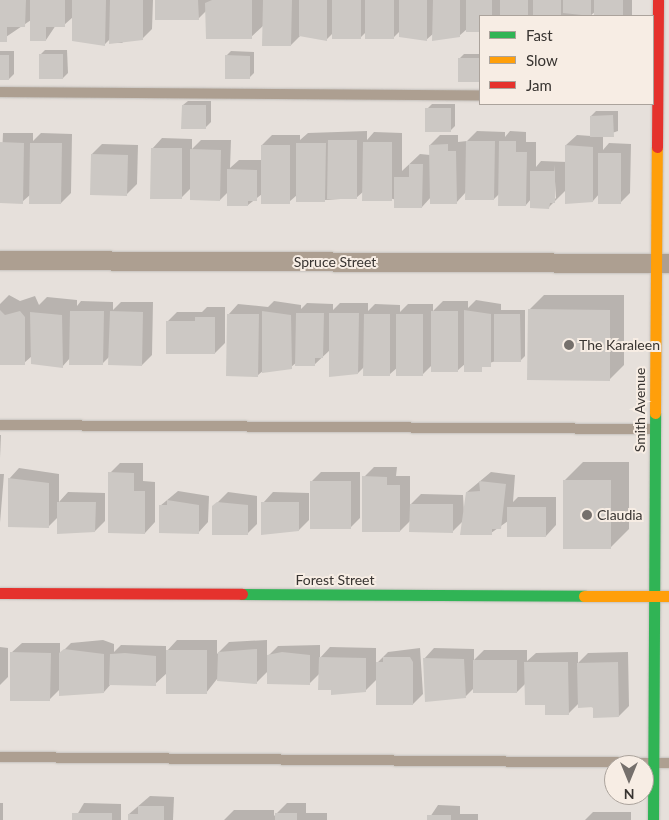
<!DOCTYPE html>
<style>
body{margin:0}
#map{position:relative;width:669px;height:820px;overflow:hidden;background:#e6e0db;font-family:Lato,sans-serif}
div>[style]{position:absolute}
.shadow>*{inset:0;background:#0003}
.building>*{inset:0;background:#ccc8c4}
.roads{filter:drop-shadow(0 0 1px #c2beba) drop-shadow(0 0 1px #c2beba)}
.lane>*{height:10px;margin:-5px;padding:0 5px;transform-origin:5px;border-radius:5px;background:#ad9f91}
.street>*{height:19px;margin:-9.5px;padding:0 9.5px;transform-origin:9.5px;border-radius:9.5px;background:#ad9f91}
.fast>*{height:11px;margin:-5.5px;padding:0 5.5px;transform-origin:5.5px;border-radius:5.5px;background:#30b455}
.slow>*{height:11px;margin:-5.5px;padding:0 5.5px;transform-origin:5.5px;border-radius:5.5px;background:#ff9f0a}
.jam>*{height:11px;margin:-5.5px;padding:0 5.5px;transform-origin:5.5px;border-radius:5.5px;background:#e5322d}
.dots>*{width:14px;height:14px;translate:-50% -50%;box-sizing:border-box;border:2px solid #f7ede4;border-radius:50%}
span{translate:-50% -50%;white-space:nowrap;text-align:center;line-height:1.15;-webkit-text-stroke:4px #f7ede4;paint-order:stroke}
.street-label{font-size:14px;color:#383431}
.poi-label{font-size:14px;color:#383431}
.left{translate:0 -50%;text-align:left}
.legend{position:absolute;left:479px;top:15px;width:175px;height:90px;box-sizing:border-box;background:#f7ede4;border:1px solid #aba39c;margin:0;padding:6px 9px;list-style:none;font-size:15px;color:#383431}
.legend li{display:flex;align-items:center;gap:10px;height:25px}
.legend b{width:25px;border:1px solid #aba39c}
.north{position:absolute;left:604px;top:755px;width:50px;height:50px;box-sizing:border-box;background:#f7ede4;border:1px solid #aba39c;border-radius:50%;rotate:180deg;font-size:14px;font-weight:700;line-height:20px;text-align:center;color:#383431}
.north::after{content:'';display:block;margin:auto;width:18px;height:22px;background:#75706c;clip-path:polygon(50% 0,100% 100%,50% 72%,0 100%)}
</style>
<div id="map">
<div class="shadow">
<i style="clip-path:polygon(0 0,153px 0,152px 29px,142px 39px,127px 38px,122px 43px,110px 43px,111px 38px,104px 45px,73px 17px,64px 25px,56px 25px,46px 40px,31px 20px,0 41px)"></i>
<i style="clip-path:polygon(156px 0,632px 0,632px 16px,596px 16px,596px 11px,590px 16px,480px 16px,480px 29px,467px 29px,459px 36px,434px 33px,426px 40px,400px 31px,393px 38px,366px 32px,360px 38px,333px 33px,326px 40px,301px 35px,291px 45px,264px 25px,251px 37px,207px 10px,198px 19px)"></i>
<i style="clip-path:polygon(45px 50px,67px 50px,68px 73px,63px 78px,40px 55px)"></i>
<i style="clip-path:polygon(0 51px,14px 51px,14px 74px,9px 79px,0 79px)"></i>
<i style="clip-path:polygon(231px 51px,254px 52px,254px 73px,249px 78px,226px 56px)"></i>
<i style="clip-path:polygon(464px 54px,480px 54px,480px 81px,459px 81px,459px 59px)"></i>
<i style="clip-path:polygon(188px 101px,211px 101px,211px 122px,206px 127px,183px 105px)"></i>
<i style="clip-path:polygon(432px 104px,455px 104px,455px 126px,450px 131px,427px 109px)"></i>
<i style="clip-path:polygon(evenodd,596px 111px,618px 111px,618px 131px,603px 136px,603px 150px,609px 143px,631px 144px,630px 193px,620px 203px,599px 194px,593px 201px,567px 189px,549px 207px,531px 199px,526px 205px,500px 193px,494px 199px,466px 192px,456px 203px,431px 197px,422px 207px,364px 191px,356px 198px,325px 200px,297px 195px,289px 202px,262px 194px,248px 205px,229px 191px,220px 200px,191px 188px,181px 198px,152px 149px,162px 138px,192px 139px,192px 149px,201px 140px,231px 140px,230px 168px,239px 160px,262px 160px,262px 145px,272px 135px,300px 135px,300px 140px,308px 133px,367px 131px,367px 140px,374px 132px,402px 133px,402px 171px,420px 154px,430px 155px,430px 145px,440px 135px,458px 135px,458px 142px,467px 141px,477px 131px,505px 132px,505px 137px,510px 131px,526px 132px,526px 142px,536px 142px,536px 167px,541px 161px,567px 162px,566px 145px,577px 135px,591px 136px,591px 116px,596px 111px,554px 165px,556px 198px,554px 200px,554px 165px)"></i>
<i style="clip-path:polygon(3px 133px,33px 133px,33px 141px,41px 133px,72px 134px,71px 193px,61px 203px,31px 194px,22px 202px,0 202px)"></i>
<i style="clip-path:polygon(102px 144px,138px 145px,137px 184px,127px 194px,92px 154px)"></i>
<i style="clip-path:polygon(9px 295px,20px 301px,35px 296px,39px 305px,47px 297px,77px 300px,77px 306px,81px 301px,113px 302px,113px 310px,121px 302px,153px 302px,152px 355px,142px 365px,110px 356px,102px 364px,70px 358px,62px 367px,32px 356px,24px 363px,0 363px,0 304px)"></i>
<i style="clip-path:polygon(544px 295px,624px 295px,624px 365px,609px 380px,529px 310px)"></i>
<i style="clip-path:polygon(476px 300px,501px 304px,501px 310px,525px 310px,525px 356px,520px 361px,496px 361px,466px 370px,466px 363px,457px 371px,432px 365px,423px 374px,398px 367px,390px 374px,365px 366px,358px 373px,330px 350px,314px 365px,297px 362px,291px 367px,264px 370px,258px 375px,228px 315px,238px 304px,268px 307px,274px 301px,301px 305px,301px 309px,307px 303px,333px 304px,333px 310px,340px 303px,368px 303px,368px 311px,375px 304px,400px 305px,400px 312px,408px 304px,433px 304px,433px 311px,443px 301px,468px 301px,468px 308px)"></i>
<i style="clip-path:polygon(207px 307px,225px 307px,225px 343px,215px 353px,167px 322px,177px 312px,202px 312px)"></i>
<i style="clip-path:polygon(0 435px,1px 435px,0 458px)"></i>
<i style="clip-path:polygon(583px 462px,629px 462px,629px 529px,610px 548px,564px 481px)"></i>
<i style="clip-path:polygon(120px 463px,143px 463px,143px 481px,155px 482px,155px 522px,145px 533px,110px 473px)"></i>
<i style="clip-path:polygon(374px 467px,397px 467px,396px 476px,410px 476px,410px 505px,421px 494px,463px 495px,464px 514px,467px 492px,491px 472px,515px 475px,513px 502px,518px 497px,556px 497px,556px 525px,546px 536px,508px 521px,491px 533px,463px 521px,452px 532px,411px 520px,400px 531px,364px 477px)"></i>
<i style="clip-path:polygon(19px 468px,59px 474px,59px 502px,68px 492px,105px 493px,105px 521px,95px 531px,58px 517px,49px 526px,9px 479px)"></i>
<i style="clip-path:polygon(321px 472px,360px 472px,360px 518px,350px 528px,311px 482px)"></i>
<i style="clip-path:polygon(0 474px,4px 474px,0 523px)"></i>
<i style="clip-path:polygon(178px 491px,209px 496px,208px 522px,198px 533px,160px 506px)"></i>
<i style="clip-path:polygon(228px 492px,257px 496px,257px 524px,247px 534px,213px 507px)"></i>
<i style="clip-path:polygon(273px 492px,309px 493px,309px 520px,299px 530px,263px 503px)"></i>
<i style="clip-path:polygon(103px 640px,114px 644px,114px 652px,121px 645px,166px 646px,166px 652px,177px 640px,217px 640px,217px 654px,229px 642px,267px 640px,267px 657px,278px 646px,320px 645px,320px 658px,330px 647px,376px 648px,376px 664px,388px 652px,420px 648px,423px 694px,413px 704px,377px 679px,365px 691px,333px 689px,320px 673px,310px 683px,268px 671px,256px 683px,217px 679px,206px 693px,167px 673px,155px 684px,111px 684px,104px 692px,60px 689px,49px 700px,11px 653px,22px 643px,60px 643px,60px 654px,71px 643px)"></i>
<i style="clip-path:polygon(0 647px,8px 648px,8px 677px,0 685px)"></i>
<i style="clip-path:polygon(434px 648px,474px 649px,474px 660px,484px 650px,527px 650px,527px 661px,536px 653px,578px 652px,578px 663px,588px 653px,628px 652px,629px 706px,619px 716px,579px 703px,568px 714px,546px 704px,526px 683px,517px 692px,474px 688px,466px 696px,427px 700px,424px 659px)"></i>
<i style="clip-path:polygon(150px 796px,174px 797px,173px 820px,129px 820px,129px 814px)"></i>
<i style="clip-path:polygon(0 803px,3px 803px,3px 820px,0 820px)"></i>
<i style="clip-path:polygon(84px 803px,121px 804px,121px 820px,74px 820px)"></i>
<i style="clip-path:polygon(287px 803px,306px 803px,306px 813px,327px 813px,327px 820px,224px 820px,234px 810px,274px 810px,274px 816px)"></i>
<i style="clip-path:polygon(438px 805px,460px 806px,460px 814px,478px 814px,478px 820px,428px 820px)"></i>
<i style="clip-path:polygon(593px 812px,631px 812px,631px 820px,585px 820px)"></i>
</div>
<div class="building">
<i style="clip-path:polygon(0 0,26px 0,25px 27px,7px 27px,7px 42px,0 42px)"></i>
<i style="clip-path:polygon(30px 0,65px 0,65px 27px,46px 27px,46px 41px,30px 41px)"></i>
<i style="clip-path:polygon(72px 0,106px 0,105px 46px,72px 41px)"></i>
<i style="clip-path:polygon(110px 0,143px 0,143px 40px,109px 44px)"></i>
<i style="clip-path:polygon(155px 0,198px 0,199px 20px,155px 20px)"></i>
<i style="clip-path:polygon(212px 0,252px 0,252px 39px,206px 39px,205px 3px)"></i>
<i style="clip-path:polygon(263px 0,292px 0,291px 46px,262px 46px)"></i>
<i style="clip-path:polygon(299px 0,327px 0,327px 41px,299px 36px)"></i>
<i style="clip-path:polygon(332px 0,361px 0,361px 39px,332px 39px)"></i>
<i style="clip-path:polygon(365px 0,394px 0,394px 39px,365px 39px)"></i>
<i style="clip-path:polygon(399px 0,427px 0,427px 41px,399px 37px)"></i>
<i style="clip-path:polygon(433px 0,460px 0,460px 37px,432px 41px)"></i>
<i style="clip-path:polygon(466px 0,492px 0,492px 16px,480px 16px,480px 32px,466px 32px)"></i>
<i style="clip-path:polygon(500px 0,528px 0,528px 16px,500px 16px)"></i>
<i style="clip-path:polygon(533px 0,561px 0,561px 16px,533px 16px)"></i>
<i style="clip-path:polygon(563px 0,591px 0,591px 16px,563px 13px)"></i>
<i style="clip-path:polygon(594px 0,623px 0,623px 16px,594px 16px)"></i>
<i style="clip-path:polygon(39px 54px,63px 54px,63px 79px,39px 79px)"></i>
<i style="clip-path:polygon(0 55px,9px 55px,9px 80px,0 80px)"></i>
<i style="clip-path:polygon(225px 55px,250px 56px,250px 79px,225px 79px)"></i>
<i style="clip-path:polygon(458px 58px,480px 58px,480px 82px,458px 82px)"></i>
<i style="clip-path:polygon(182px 105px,206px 105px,206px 129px,181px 129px)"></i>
<i style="clip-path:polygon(425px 108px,451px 108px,451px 132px,425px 132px)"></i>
<i style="clip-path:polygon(613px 115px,614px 137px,590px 137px,590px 116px)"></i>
<i style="clip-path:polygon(328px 140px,357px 140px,357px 199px,327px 199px)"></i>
<i style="clip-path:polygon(466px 141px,495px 141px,494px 200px,465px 200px)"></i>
<i style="clip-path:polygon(499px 141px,516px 141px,516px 152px,527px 152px,526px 206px,498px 206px)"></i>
<i style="clip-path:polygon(0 142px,24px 143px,23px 204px,0 203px)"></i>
<i style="clip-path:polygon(363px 142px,392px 142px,392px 201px,362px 201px)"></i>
<i style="clip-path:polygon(30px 143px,62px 143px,61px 204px,29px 204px)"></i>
<i style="clip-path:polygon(296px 143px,326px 143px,325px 202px,296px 202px)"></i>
<i style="clip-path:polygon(448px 144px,448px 151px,456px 151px,457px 204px,430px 204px,429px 145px)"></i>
<i style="clip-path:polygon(261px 145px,290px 145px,290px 204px,261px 204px)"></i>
<i style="clip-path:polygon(565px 145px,593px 147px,593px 202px,565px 204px)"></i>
<i style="clip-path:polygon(151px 148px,182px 148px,182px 199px,150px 199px)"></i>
<i style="clip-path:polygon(190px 149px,221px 150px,220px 201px,190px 200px)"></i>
<i style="clip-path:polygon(598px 153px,621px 153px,621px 204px,598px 204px)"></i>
<i style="clip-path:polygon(91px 154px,128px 155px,127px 196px,90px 195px)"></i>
<i style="clip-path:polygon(409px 164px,423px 164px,422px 208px,394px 208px,394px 177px,409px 177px)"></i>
<i style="clip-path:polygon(227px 169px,257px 170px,257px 201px,248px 201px,248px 206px,227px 206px)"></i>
<i style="clip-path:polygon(530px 171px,555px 171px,555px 203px,550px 203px,549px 209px,530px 208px)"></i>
<i style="clip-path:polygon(528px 309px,610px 310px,610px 381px,527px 380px)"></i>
<i style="clip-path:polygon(0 310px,5px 315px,20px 311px,25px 317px,25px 365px,0 365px)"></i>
<i style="clip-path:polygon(464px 310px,491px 314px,491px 367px,482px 367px,482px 372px,464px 372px)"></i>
<i style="clip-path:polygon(70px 311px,104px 311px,103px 365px,69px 365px)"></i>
<i style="clip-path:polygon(110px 311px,143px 312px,142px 366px,108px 365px)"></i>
<i style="clip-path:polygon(262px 311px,291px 315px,292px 369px,262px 373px)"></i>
<i style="clip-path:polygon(431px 311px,458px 311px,458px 372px,431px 372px)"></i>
<i style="clip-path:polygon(30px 312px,62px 315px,63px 368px,31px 364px)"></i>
<i style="clip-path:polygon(296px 313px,324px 313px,323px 358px,315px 358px,315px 366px,295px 366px)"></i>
<i style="clip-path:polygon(329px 313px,359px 313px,358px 374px,329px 377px)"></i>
<i style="clip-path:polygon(227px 314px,259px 314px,258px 377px,226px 376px)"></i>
<i style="clip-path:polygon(364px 314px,390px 314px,390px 376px,363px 376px)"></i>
<i style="clip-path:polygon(396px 314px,423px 314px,423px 376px,396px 376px)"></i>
<i style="clip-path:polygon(494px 314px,520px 314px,521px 362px,494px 362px)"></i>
<i style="clip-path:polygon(195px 317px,215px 317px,215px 354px,166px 354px,166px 321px,195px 321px)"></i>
<i style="clip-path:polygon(108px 472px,134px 473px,134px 491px,145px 491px,145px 534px,108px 533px)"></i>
<i style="clip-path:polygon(362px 476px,387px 477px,387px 485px,400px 485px,400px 532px,362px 532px)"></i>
<i style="clip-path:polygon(8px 478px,49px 483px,49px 528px,8px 527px)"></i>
<i style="clip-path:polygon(563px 480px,611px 480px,611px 549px,563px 549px)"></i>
<i style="clip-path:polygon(310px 481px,351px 481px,351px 529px,310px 529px)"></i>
<i style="clip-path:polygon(479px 481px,506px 484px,501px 529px,492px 529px,492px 535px,460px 535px,466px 492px,480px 491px)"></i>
<i style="clip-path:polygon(167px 500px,199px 505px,199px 534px,159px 533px,159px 505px,167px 505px)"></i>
<i style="clip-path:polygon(57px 502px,96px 502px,95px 532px,57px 534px)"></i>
<i style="clip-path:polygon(217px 502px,248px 505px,248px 535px,212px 535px,212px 506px)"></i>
<i style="clip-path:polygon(261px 502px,299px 502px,299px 531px,261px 535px)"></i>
<i style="clip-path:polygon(410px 504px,453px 504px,453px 533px,409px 532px)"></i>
<i style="clip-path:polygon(507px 507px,546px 507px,546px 537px,507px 537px)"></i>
<i style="clip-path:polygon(64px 649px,104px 654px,104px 693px,59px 696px,59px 653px)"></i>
<i style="clip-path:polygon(257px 649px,257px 684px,217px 681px,218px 652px)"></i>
<i style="clip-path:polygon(166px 650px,207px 650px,207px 694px,166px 694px)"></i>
<i style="clip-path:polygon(10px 652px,51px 653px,50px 701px,10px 701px)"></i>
<i style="clip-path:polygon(282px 652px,310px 655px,310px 685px,267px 684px,267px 655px)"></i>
<i style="clip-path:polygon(125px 653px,156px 656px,156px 686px,109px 685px,110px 654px)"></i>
<i style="clip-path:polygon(319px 657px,366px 658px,366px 692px,331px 695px,331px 690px,318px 690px)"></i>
<i style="clip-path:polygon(383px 657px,410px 657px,413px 662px,413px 705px,376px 705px,376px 662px,383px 662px)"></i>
<i style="clip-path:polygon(423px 658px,464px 659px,466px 698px,425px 702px)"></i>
<i style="clip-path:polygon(473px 660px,517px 660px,517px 693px,473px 693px)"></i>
<i style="clip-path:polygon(524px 662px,568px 662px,569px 715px,545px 715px,545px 705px,525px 705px)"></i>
<i style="clip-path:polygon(618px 662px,619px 717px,593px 718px,593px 707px,578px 708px,577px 663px)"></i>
<i style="clip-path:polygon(138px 806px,164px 806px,164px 820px,128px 820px,128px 814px,138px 814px)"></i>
<i style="clip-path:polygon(72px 813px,112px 813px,112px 820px,72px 820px)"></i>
<i style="clip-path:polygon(275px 813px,297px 813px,297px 820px,275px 820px)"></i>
<i style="clip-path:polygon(427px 815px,451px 815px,451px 820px,427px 820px)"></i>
</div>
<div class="roads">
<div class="lane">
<i style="left:0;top:92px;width:480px;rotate:0.4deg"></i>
<i style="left:0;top:425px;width:656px;rotate:0.35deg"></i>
<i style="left:0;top:757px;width:669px;rotate:0.51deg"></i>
</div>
<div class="street">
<i style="left:0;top:260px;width:669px;rotate:0.26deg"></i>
</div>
<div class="fast">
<i style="left:242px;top:594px;width:342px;rotate:0.3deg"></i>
<i style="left:653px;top:820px;width:407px;rotate:-89.7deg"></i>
</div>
<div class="slow">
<i style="left:655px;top:413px;width:266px;rotate:-89.6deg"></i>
<i style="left:584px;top:596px;width:85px"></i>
</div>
<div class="jam">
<i style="left:657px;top:147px;width:147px;rotate:-89.6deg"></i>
<i style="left:0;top:593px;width:242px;rotate:0.2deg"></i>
</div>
</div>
<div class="dots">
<i style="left:569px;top:345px;background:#75706c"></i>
<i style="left:587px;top:515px;background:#75706c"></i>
</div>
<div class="street-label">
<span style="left:335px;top:262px">Spruce Street</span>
<span style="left:640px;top:410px;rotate:-90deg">Smith Avenue</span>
<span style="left:335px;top:580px">Forest Street</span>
</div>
<div class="poi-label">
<span class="left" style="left:579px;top:345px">The Karaleen</span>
<span class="left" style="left:597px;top:515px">Claudia</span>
</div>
<ul class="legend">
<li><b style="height:6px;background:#30b455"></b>Fast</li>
<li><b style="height:6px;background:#ff9f0a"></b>Slow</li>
<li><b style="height:6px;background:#e5322d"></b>Jam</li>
</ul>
<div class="north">N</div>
</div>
